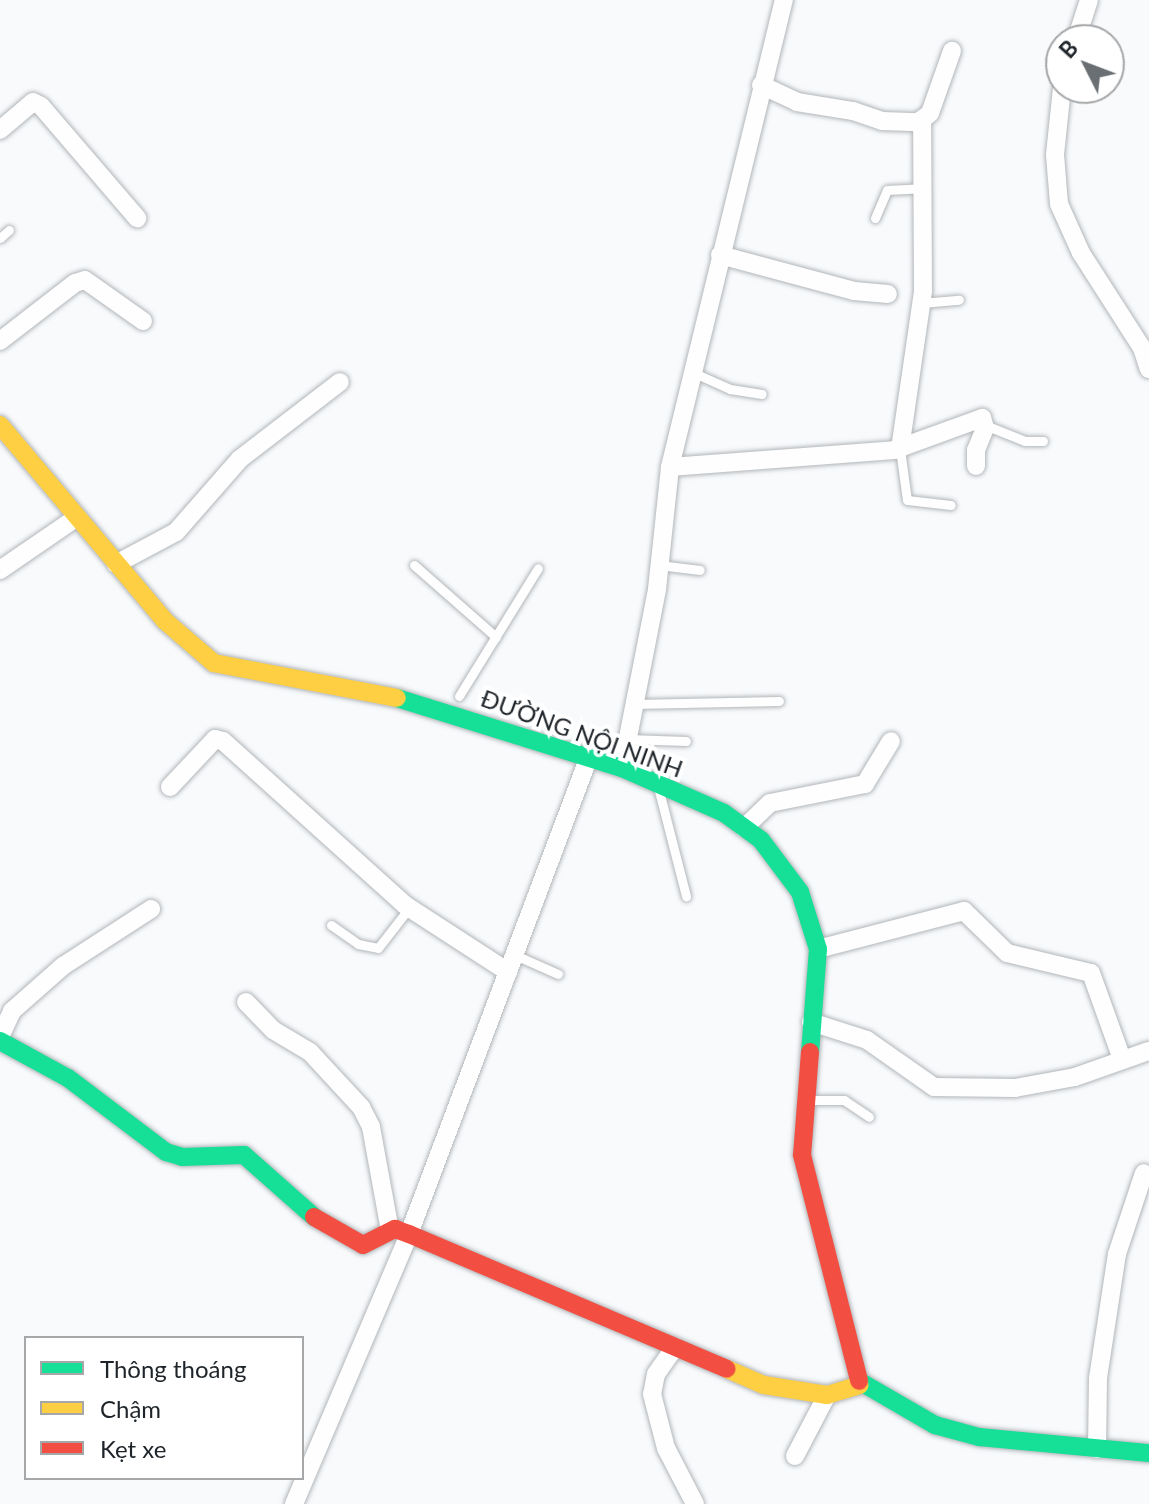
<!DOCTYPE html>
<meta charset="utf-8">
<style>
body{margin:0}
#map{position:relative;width:1149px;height:1504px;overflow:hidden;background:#f8fafc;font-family:Lato,sans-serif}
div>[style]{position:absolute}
.roads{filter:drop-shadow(0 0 2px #b2b6b9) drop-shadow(0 0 2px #b2b6b9)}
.lane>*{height:9px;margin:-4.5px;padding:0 4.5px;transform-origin:4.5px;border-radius:4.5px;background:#fefeff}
.street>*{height:18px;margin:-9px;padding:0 9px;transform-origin:9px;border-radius:9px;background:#fefeff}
.fast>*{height:18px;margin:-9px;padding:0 9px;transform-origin:9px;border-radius:9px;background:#16e098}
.slow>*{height:18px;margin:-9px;padding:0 9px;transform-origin:9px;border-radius:9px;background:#ffcf43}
.jam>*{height:18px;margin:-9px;padding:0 9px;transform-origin:9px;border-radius:9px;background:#f24e42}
span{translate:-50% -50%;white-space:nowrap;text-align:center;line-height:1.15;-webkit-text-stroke:8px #fff;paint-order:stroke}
.street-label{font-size:24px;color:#1e2429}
.legend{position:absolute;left:24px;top:1336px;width:280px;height:144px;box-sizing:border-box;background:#fff;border:2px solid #a5a7a9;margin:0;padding:10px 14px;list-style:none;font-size:24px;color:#1e2429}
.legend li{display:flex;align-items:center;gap:16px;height:40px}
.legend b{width:40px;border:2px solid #a5a7a9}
.north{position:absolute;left:1045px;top:24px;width:80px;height:80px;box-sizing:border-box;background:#fff;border:2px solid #a5a7a9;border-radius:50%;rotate:312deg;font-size:22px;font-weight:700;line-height:32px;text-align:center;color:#1e2429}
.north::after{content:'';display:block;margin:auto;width:28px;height:36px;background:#6a6f73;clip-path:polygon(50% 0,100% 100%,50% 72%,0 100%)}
</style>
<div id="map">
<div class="roads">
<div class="lane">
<i style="left:875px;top:218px;width:30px;rotate:-67deg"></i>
<i style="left:887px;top:190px;width:34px;rotate:-3deg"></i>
<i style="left:0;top:238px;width:12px;rotate:-42deg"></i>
<i style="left:921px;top:303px;width:38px;rotate:-5deg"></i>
<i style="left:692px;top:372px;width:42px;rotate:24.1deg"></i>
<i style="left:730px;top:389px;width:32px;rotate:9deg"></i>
<i style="left:985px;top:425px;width:43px;rotate:21.8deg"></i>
<i style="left:1025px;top:441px;width:18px"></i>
<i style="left:900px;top:449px;width:51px;rotate:82.2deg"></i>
<i style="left:907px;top:500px;width:44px;rotate:6.5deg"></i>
<i style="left:414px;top:565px;width:109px;rotate:41.3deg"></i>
<i style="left:659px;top:565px;width:41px;rotate:7deg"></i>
<i style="left:459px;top:696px;width:150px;rotate:-58.3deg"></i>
<i style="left:634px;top:704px;width:145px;rotate:-1.2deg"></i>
<i style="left:627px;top:739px;width:59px;rotate:1.9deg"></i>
<i style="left:658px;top:787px;width:113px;rotate:75.6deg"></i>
<i style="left:331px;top:925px;width:33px;rotate:35deg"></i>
<i style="left:358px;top:944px;width:20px;rotate:11deg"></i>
<i style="left:378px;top:948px;width:51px;rotate:-52.2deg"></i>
<i style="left:515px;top:955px;width:47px;rotate:23.8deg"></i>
<i style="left:807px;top:1100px;width:37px"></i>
<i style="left:844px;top:1100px;width:30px;rotate:34deg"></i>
</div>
<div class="street">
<i style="left:1076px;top:40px;width:42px;rotate:-72deg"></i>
<i style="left:761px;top:85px;width:40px;rotate:25deg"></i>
<i style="left:797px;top:102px;width:57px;rotate:9.1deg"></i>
<i style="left:853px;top:111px;width:31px;rotate:19deg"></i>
<i style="left:882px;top:121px;width:37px;rotate:2deg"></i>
<i style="left:919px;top:122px;width:14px;rotate:-39deg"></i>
<i style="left:930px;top:113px;width:66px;rotate:-70.5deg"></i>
<i style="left:1062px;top:88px;width:67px;rotate:96deg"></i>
<i style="left:1055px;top:155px;width:49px;rotate:85.3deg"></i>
<i style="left:1059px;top:204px;width:54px;rotate:65.8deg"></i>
<i style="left:1081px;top:253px;width:113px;rotate:57.3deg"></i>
<i style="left:1142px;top:348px;width:22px;rotate:72deg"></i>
<i style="left:0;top:130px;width:43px;rotate:-40.3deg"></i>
<i style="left:33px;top:102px;width:9px;rotate:27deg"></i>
<i style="left:41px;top:106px;width:148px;rotate:49.4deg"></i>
<i style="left:720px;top:255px;width:139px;rotate:15deg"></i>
<i style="left:854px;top:291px;width:34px;rotate:5deg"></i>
<i style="left:0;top:341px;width:95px;rotate:-37.7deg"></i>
<i style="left:75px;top:283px;width:10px;rotate:-17deg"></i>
<i style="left:85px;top:280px;width:71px;rotate:35.3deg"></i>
<i style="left:900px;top:449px;width:160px;rotate:-81.7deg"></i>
<i style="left:923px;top:291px;width:172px;rotate:-90.3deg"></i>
<i style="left:670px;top:467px;width:225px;rotate:-4.3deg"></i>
<i style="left:894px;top:450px;width:94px;rotate:-20deg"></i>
<i style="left:982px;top:418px;width:10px;rotate:73deg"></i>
<i style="left:985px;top:428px;width:24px;rotate:112deg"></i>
<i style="left:976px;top:450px;width:16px;rotate:90deg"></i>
<i style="left:116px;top:564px;width:68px;rotate:-28.1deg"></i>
<i style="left:176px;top:532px;width:97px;rotate:-48.8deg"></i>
<i style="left:240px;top:459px;width:126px;rotate:-37.6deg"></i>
<i style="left:0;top:570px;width:93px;rotate:-34.5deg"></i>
<i style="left:622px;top:768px;width:182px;rotate:-78.9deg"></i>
<i style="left:657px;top:589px;width:123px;rotate:-83.9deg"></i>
<i style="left:670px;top:467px;width:481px;rotate:-76.3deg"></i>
<i style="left:170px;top:787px;width:66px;rotate:-46.8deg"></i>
<i style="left:215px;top:739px;width:8px;rotate:14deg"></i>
<i style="left:223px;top:741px;width:245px;rotate:42deg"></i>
<i style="left:405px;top:905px;width:123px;rotate:33deg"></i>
<i style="left:744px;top:828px;width:36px;rotate:-44deg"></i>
<i style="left:770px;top:803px;width:97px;rotate:-11.3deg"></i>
<i style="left:865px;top:784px;width:50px;rotate:-58.8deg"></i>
<i style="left:818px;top:949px;width:151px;rotate:-14.6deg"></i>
<i style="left:964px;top:911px;width:60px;rotate:44.3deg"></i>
<i style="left:1007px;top:953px;width:86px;rotate:13.4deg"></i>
<i style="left:1091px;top:973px;width:91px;rotate:70.2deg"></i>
<i style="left:246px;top:1002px;width:39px;rotate:46deg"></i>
<i style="left:273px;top:1030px;width:43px;rotate:30.7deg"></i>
<i style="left:310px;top:1052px;width:75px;rotate:47.2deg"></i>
<i style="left:361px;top:1107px;width:22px;rotate:63deg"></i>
<i style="left:371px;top:1127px;width:106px;rotate:79.6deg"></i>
<i style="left:811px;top:1022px;width:59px;rotate:17.8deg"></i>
<i style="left:867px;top:1040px;width:82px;rotate:35deg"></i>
<i style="left:934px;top:1087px;width:81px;rotate:0.7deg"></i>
<i style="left:1015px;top:1088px;width:61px;rotate:-10.4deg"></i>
<i style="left:1075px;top:1077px;width:78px;rotate:-19.4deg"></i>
<i style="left:0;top:1037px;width:29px;rotate:-65deg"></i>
<i style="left:12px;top:1011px;width:68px;rotate:-41.4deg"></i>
<i style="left:63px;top:966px;width:105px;rotate:-32.9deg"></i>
<i style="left:675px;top:1347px;width:33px;rotate:125deg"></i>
<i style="left:656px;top:1374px;width:20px;rotate:101deg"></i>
<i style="left:652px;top:1394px;width:56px;rotate:75.5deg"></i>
<i style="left:666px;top:1448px;width:63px;rotate:62.6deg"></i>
<i style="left:1097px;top:1449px;width:71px;rotate:-89.2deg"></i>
<i style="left:1098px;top:1378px;width:125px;rotate:-81.3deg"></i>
<i style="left:1117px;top:1254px;width:85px;rotate:-71.6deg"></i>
<i style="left:795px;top:1456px;width:69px;rotate:-62.3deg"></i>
<i style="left:294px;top:1504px;width:293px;rotate:-66.9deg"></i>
<i style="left:409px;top:1234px;width:510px;rotate:-69.33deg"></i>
</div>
<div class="fast">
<i style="left:397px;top:698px;width:236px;rotate:17.3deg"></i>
<i style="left:622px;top:768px;width:111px;rotate:23.8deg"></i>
<i style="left:724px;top:813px;width:46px;rotate:36.1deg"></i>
<i style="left:761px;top:840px;width:65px;rotate:53.1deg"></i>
<i style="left:800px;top:892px;width:60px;rotate:72.5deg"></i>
<i style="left:818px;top:949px;width:103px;rotate:94.4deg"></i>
<i style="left:0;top:1041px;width:77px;rotate:28.6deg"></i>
<i style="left:68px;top:1078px;width:123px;rotate:37.1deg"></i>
<i style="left:166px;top:1152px;width:17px;rotate:17deg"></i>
<i style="left:182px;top:1157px;width:62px;rotate:-1.8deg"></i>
<i style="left:244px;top:1155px;width:94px;rotate:41.5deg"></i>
<i style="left:859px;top:1381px;width:88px;rotate:30.1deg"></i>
<i style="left:935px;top:1425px;width:46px;rotate:15.3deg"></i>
<i style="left:979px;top:1437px;width:171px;rotate:5.4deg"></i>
</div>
<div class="slow">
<i style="left:0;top:425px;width:256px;rotate:49.9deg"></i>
<i style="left:165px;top:621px;width:65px;rotate:40.6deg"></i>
<i style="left:214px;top:663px;width:186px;rotate:10.8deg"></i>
<i style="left:727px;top:1369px;width:40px;rotate:23.4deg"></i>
<i style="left:764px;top:1385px;width:64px;rotate:9deg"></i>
<i style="left:827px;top:1395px;width:34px;rotate:-17deg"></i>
</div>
<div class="jam">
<i style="left:810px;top:1052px;width:103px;rotate:94.4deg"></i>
<i style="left:802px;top:1155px;width:233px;rotate:75.8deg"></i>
<i style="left:314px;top:1217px;width:56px;rotate:29.7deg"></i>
<i style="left:363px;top:1245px;width:36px;rotate:-27deg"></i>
<i style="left:395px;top:1229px;width:15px;rotate:20deg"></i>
<i style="left:409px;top:1234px;width:345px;rotate:23deg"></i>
</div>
</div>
<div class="street-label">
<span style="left:582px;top:733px;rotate:20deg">ĐƯỜNG NỘI NINH</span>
</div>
<ul class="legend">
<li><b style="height:10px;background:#16e098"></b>Thông thoáng</li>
<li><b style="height:10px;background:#ffcf43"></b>Chậm</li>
<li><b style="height:10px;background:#f24e42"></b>Kẹt xe</li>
</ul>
<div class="north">B</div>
</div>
